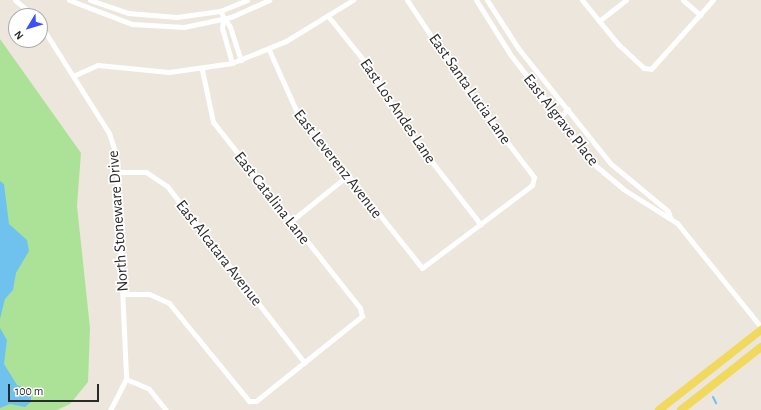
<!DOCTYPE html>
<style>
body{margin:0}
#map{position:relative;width:761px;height:410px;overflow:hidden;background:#ece6dc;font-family:"Alegreya Sans",sans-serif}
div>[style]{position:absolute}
.green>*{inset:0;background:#ace298}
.water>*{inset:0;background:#6fc2ee}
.stream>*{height:2px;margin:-1px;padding:0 1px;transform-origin:1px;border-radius:1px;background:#6fc2ee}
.minor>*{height:5px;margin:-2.5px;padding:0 2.5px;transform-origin:2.5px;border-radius:2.5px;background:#fff}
.primary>*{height:8px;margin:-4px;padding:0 4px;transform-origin:4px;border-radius:4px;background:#f0d95d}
span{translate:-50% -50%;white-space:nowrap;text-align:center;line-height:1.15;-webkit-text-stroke:3.5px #fff;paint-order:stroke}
.street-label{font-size:16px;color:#2a2a2a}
.north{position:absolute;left:8px;top:8px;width:40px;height:40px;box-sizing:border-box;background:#fff;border:1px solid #aaa;border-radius:50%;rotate:232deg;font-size:11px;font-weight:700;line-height:16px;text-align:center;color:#2a2a2a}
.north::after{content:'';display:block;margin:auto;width:14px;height:18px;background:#3c50f9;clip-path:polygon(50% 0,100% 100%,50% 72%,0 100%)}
.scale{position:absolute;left:8px;top:384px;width:91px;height:18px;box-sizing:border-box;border:2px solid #2a2a2a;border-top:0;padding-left:5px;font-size:12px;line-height:14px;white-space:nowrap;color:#2a2a2a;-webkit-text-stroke:3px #fff;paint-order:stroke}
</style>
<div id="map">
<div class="green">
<i style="clip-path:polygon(0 39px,81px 153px,77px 206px,90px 328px,88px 382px,70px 404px,57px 410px,0 410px)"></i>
</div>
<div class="water">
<i style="clip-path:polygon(0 181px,4px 184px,9px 224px,27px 240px,29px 251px,16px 273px,13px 290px,5px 299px,0 319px)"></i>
<i style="clip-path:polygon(0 328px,7px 340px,4px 364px,17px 385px,31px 391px,31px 402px,25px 407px,10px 404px,0 408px)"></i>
</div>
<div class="stream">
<i style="left:713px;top:397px;width:7px;rotate:63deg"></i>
</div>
<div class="minor">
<i style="left:15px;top:0;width:25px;rotate:40deg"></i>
<i style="left:69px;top:0;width:67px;rotate:20.9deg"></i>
<i style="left:132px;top:24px;width:52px;rotate:3.3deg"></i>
<i style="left:184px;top:27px;width:48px;rotate:-12deg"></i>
<i style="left:231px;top:17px;width:42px;rotate:-24.1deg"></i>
<i style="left:90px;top:0;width:40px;rotate:18.9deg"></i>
<i style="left:128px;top:13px;width:49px;rotate:4.7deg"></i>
<i style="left:177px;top:17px;width:43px;rotate:-7.9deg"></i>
<i style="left:220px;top:11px;width:29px;rotate:-22deg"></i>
<i style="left:476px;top:0;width:64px;rotate:57.8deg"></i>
<i style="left:510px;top:54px;width:141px;rotate:52.5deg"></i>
<i style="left:596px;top:166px;width:35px;rotate:40deg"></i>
<i style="left:623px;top:189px;width:64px;rotate:32.2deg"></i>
<i style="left:677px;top:223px;width:134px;rotate:51.1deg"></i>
<i style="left:487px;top:0;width:57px;rotate:57.1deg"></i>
<i style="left:518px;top:48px;width:147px;rotate:51.3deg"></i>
<i style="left:610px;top:163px;width:75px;rotate:39.6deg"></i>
<i style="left:668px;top:211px;width:6px;rotate:72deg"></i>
<i style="left:582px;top:0;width:57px;rotate:50.7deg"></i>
<i style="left:618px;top:44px;width:35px;rotate:43deg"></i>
<i style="left:644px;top:68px;width:7px;rotate:8deg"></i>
<i style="left:651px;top:69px;width:93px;rotate:-48.1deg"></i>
<i style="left:683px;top:0;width:23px;rotate:41deg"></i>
<i style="left:220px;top:11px;width:19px;rotate:58deg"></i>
<i style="left:230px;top:27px;width:35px;rotate:72deg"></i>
<i style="left:328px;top:16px;width:65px;rotate:51.2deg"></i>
<i style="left:369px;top:67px;width:69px;rotate:59.3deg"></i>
<i style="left:404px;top:126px;width:125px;rotate:52.1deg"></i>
<i style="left:223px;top:19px;width:9px;rotate:96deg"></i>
<i style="left:222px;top:28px;width:36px;rotate:74deg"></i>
<i style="left:599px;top:21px;width:34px;rotate:-38deg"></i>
<i style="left:40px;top:24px;width:129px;rotate:57.7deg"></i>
<i style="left:109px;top:133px;width:23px;rotate:72deg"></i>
<i style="left:116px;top:155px;width:224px;rotate:87.4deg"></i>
<i style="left:126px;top:379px;width:35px;rotate:117deg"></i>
<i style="left:269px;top:50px;width:66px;rotate:65.8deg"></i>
<i style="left:296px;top:110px;width:202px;rotate:51.4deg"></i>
<i style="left:422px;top:268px;width:138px;rotate:-37deg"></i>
<i style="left:532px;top:185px;width:8px;rotate:-76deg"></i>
<i style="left:534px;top:177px;width:110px;rotate:-127.6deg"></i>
<i style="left:467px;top:90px;width:108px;rotate:-123.7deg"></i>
<i style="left:73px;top:76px;width:27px;rotate:-24deg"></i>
<i style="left:98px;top:65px;width:71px;rotate:5.6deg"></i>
<i style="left:169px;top:72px;width:64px;rotate:-8.1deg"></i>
<i style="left:232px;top:63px;width:58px;rotate:-22.2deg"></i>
<i style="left:286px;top:41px;width:79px;rotate:-31.5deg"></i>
<i style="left:558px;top:119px;width:14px;rotate:-45deg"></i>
<i style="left:116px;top:172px;width:30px"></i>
<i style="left:146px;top:172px;width:25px;rotate:34deg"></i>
<i style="left:167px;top:186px;width:224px;rotate:52.1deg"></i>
<i style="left:290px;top:222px;width:73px;rotate:-38.9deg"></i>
<i style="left:123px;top:294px;width:26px"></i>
<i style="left:149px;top:294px;width:22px;rotate:24deg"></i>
<i style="left:169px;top:303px;width:127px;rotate:50.8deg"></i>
<i style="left:249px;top:401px;width:7px"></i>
<i style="left:256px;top:401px;width:136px;rotate:-38.7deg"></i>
<i style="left:362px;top:316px;width:8px;rotate:-104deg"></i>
<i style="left:360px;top:308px;width:237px;rotate:-128.3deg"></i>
<i style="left:213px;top:122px;width:53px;rotate:-101.9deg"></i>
<i style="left:126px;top:379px;width:25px;rotate:23deg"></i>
<i style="left:149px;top:389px;width:27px;rotate:51deg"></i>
</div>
<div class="primary">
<i style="left:659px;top:410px;width:130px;rotate:-38.1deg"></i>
<i style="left:681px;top:410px;width:102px;rotate:-38.2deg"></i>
</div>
<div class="street-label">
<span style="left:470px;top:89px;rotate:55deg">East Santa Lucia Lane</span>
<span style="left:398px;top:111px;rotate:56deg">East Los Andes Lane</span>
<span style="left:561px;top:120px;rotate:52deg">East Algrave Place</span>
<span style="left:338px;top:164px;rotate:52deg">East Leverenz Avenue</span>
<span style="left:272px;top:198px;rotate:52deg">East Catalina Lane</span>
<span style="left:118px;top:221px;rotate:-94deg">North Stoneware Drive</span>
<span style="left:219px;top:253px;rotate:52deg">East Alcatara Avenue</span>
</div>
<div class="north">N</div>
<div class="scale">100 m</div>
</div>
